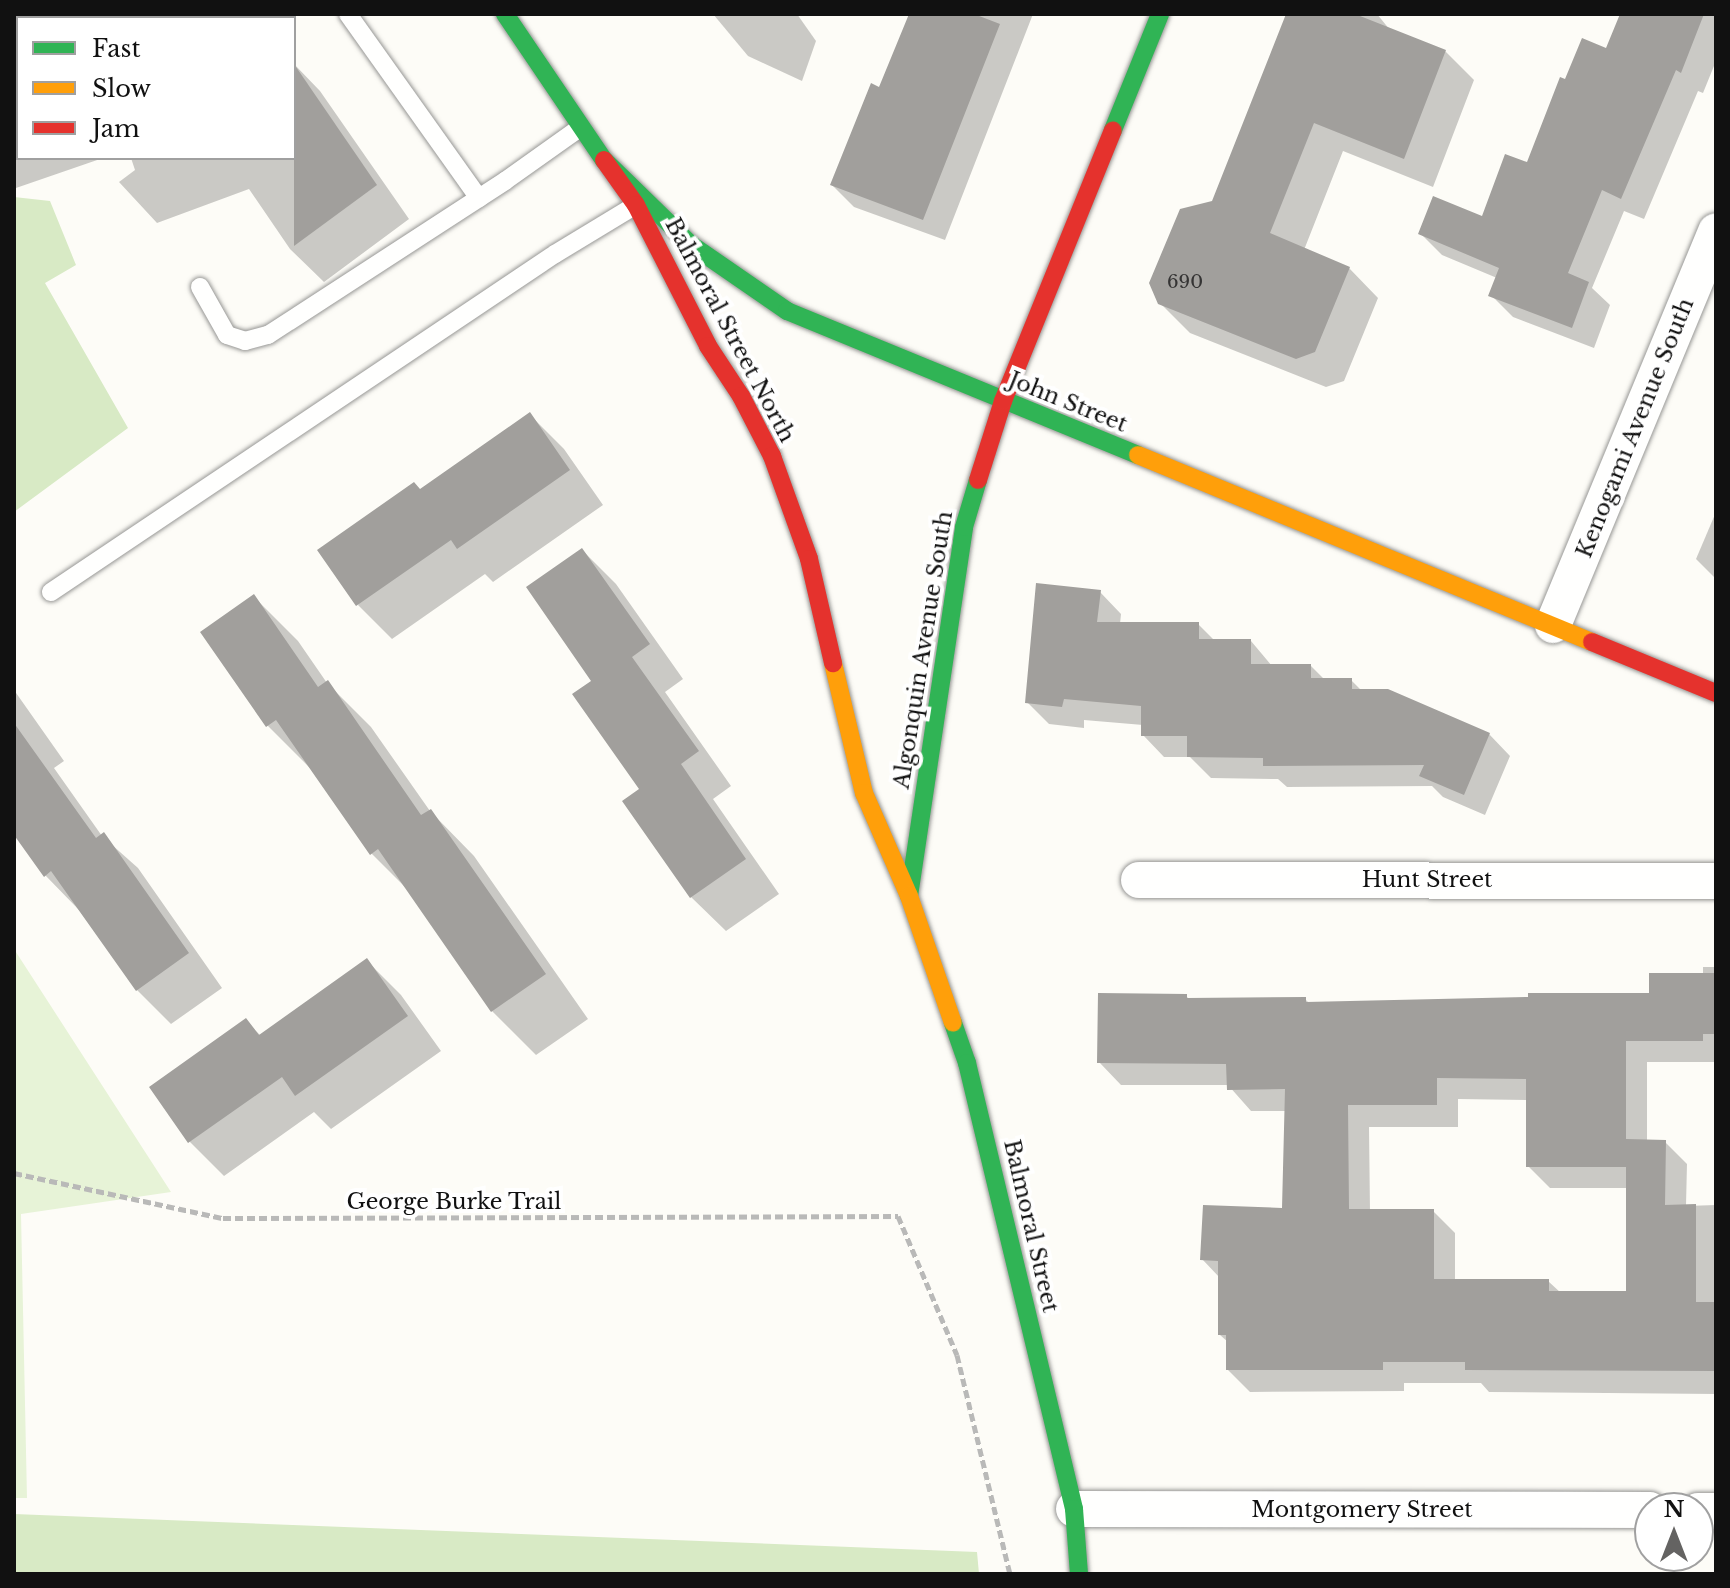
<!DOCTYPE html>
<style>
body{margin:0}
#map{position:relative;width:1730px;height:1588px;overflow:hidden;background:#fdfcf7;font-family:"Libre Baskerville",serif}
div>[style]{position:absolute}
.green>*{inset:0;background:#e7f3d7}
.forest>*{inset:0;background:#d8eac5}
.shadow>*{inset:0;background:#0003}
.building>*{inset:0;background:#a19f9c}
.path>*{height:5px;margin-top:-2.5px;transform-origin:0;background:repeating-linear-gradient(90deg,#b9b9b8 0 8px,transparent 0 12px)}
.roads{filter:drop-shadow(0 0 2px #979795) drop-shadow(0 0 2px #979795)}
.lane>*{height:18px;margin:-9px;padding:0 9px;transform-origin:9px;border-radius:9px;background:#fffffe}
.street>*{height:36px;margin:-18px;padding:0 18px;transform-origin:18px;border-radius:18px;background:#fffffe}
.fast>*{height:18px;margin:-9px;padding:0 9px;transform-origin:9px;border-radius:9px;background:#30b455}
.slow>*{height:18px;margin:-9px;padding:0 9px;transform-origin:9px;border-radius:9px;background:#ff9f0a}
.jam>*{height:18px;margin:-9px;padding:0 9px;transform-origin:9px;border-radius:9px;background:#e5322d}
span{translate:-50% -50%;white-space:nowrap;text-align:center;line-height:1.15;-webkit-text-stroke:8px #fff;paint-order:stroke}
.number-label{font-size:18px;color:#353434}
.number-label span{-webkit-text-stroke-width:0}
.street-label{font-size:22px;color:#111}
.frame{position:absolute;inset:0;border:16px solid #111;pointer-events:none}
.legend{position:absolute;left:16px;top:16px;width:280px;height:144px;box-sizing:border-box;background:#fff;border:2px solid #a0a0a0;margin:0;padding:10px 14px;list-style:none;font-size:24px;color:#111}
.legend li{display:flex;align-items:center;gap:16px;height:40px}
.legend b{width:40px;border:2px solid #a0a0a0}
.north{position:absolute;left:1634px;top:1492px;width:80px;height:80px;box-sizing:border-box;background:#fff;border:2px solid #a0a0a0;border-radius:50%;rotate:0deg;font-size:22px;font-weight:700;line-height:32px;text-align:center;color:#111}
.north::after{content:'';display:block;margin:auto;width:28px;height:36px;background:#646362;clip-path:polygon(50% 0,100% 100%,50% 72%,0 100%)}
</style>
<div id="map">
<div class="green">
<i style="clip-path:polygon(14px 949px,171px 1192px,21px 1214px,27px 1498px,14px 1498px)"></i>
</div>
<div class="forest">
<i style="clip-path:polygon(14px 197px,50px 201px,76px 265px,45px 283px,128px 428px,14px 512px)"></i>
<i style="clip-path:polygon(14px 1514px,977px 1552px,979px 1574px,14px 1574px)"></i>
</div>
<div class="shadow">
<i style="clip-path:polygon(44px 14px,215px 14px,219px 18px,32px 18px)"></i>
<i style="clip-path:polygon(713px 14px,797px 14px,816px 41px,802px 81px,748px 56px)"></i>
<i style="clip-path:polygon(911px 14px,1033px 14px,945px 240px,854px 207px,832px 185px,880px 90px)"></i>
<i style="clip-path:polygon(1290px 14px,1377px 14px,1390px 30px,1445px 51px,1474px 80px,1433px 187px,1343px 151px,1304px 250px,1349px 268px,1378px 298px,1344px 381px,1326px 387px,1190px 333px,1160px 303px,1214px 202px)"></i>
<i style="clip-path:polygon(1622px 14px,1716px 14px,1716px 61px,1703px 93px,1698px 91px,1644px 219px,1624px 211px,1592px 288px,1610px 305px,1594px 348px,1513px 317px,1491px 295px,1497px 278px,1442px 255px,1420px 233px,1483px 218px,1528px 164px,1566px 82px,1607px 50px)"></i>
<i style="clip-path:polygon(18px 23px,18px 158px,103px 158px,16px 188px,14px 24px)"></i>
<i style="clip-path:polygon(294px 64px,320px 91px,409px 219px,324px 282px,290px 249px,249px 189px,157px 223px,119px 182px,135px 170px,131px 158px,294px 158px)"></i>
<i style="clip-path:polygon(530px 415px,564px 449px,603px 505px,493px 582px,485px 574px,392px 639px,358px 605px,421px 491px)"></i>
<i style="clip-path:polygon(1716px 512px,1716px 579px,1696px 559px)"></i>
<i style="clip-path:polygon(582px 550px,616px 584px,683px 679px,665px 692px,731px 786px,713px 799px,779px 894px,726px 931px,691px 897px,625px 802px,642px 789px,594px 681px)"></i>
<i style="clip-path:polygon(1100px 592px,1121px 614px,1120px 624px,1198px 624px,1215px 641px,1251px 641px,1272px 666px,1311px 666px,1325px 680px,1351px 680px,1362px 691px,1489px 734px,1510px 756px,1485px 815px,1443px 797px,1432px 786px,1287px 787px,1278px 779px,1211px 778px,1190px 757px,1164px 757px,1143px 735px,1143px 725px,1084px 720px,1084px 728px,1049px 724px,1027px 702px)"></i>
<i style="clip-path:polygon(254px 597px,298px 641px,327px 683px,371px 727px,430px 811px,474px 856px,588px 1019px,536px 1055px,492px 1011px,409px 891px,372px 854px,311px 769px,267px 725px)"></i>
<i style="clip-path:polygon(14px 690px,64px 761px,54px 768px,102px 836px,138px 868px,222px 988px,171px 1024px,137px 990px,79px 910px,45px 875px,14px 832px)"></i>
<i style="clip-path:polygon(367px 961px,401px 995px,441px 1051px,331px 1129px,314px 1112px,224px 1176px,190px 1142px,152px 1088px,246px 1021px,261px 1036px)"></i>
<i style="clip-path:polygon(evenodd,1703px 967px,1716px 967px,1716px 1062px,1647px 1062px,1647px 1142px,1665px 1142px,1687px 1164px,1686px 1206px,1716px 1205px,1716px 1394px,1489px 1392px,1481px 1383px,1404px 1383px,1404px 1391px,1250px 1392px,1228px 1370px,1228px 1342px,1220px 1335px,1220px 1278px,1202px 1259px,1284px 1210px,1287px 1111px,1251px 1111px,1228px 1085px,1121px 1085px,1099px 1062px,1186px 996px,1190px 1000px,1305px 999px,1310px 1004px,1651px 995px,1703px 975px,1703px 967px,1458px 1099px,1528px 1100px,1528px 1166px,1550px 1188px,1628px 1188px,1628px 1293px,1561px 1293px,1548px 1281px,1455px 1281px,1455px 1233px,1433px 1211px,1370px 1211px,1369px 1127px,1458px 1127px,1458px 1099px)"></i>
</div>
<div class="building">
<i style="clip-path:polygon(909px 14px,974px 14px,1000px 24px,923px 220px,830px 185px,871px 83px,879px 87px)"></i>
<i style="clip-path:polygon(1286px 14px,1355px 14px,1446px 50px,1404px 159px,1314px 123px,1270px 233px,1350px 267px,1315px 352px,1296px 359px,1158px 304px,1149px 283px,1180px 209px,1212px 201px)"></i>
<i style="clip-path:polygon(1620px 14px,1704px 14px,1681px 73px,1676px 70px,1621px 199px,1602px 190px,1568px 273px,1589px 282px,1572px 328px,1488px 296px,1499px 268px,1418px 234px,1433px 196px,1482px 216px,1505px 154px,1527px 162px,1560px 77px,1565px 79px,1582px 38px,1606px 48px)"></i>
<i style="clip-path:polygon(294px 64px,377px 185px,294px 246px)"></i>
<i style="clip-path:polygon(530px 412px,570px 470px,457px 549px,451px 540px,356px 606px,317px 550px,414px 482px,420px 489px)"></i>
<i style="clip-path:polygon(582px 548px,650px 644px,632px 657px,699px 751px,681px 764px,746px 859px,690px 898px,622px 801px,639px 789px,572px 694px,591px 681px,526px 587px)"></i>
<i style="clip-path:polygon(1036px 583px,1101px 590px,1097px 622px,1199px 622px,1199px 639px,1251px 639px,1251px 664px,1311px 664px,1311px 678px,1352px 678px,1352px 689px,1388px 689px,1490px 733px,1464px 795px,1419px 776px,1424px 765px,1263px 766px,1263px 758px,1187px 757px,1187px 736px,1141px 736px,1141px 706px,1064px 699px,1062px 707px,1025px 703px)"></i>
<i style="clip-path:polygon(254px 594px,318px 687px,328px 680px,421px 815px,431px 809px,546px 974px,491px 1012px,378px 849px,370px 855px,276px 720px,266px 727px,200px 632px)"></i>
<i style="clip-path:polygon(14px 723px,96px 838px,104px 832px,189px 953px,136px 991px,51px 871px,44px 877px,14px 835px)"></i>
<i style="clip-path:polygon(367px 958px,408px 1016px,295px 1096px,282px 1077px,188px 1143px,149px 1087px,246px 1018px,259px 1035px)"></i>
<i style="clip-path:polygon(evenodd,1649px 973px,1716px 973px,1716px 1034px,1703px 1034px,1703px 1041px,1626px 1041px,1626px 1139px,1666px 1140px,1665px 1205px,1696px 1204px,1696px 1302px,1716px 1302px,1716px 1371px,1465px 1370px,1465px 1362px,1383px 1362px,1383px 1370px,1226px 1370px,1226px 1335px,1218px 1335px,1218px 1261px,1200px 1260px,1203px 1205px,1282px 1208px,1285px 1089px,1227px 1090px,1226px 1064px,1097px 1063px,1098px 993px,1187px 994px,1187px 998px,1306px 997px,1306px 1002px,1528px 997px,1528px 993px,1649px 993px,1649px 973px,1437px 1078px,1526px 1079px,1526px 1167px,1626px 1167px,1626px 1291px,1549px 1291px,1549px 1279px,1434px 1279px,1434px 1209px,1349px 1209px,1348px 1105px,1437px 1105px,1437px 1078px)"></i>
</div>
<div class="path">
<i style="left:14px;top:1173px;width:214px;rotate:12.2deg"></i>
<i style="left:223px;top:1218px;width:675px;rotate:-0.17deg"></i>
<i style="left:898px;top:1216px;width:151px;rotate:67deg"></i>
<i style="left:957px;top:1355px;width:225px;rotate:76.4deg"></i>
</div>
<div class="roads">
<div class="lane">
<i style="left:348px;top:14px;width:226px;rotate:54.6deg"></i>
<i style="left:200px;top:287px;width:55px;rotate:60.6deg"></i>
<i style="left:227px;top:335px;width:19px;rotate:18deg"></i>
<i style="left:245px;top:341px;width:24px;rotate:-15deg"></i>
<i style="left:268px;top:335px;width:283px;rotate:-33deg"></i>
<i style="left:505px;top:181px;width:93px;rotate:-35.4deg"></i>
<i style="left:51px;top:592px;width:607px;rotate:-33.85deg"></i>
<i style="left:555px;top:254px;width:95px;rotate:-31.2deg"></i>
</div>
<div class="street">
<i style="left:1553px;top:625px;width:426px;rotate:-67.5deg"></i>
<i style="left:1139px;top:880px;width:577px;rotate:0.1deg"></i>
<i style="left:1074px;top:1509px;width:576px;rotate:0.1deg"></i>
<i style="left:1698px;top:1511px;width:18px"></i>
</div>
<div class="fast">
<i style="left:505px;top:14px;width:176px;rotate:55.9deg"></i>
<i style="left:604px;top:160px;width:120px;rotate:44.3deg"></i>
<i style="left:690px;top:244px;width:118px;rotate:34.6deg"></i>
<i style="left:787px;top:311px;width:379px;rotate:22.3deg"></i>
<i style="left:1113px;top:130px;width:125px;rotate:-67.9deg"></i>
<i style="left:909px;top:896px;width:373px;rotate:-81.5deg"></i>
<i style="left:964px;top:527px;width:49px;rotate:-73.4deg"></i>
<i style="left:953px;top:1023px;width:42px;rotate:70.7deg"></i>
<i style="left:967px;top:1063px;width:459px;rotate:76.5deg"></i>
<i style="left:1074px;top:1509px;width:65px;rotate:85.6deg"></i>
</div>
<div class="slow">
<i style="left:1138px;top:455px;width:491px;rotate:22.4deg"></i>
<i style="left:833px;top:663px;width:134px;rotate:76.6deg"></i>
<i style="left:864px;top:793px;width:112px;rotate:66.4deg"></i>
<i style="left:909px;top:896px;width:134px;rotate:70.9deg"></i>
</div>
<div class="jam">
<i style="left:604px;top:160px;width:55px;rotate:54.6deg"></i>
<i style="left:636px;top:205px;width:158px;rotate:62.9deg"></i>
<i style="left:708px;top:346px;width:60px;rotate:56.6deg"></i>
<i style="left:741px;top:396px;width:68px;rotate:62.7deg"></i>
<i style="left:772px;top:456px;width:109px;rotate:70.2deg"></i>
<i style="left:809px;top:559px;width:107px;rotate:77deg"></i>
<i style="left:978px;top:480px;width:83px;rotate:-72.4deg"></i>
<i style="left:1003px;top:401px;width:292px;rotate:-67.9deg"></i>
<i style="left:1592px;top:642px;width:134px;rotate:22.4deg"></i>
</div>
</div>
<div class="number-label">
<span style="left:1185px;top:282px">690</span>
</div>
<div class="street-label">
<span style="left:730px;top:330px;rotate:62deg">Balmoral Street North</span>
<span style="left:1068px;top:402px;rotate:22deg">John Street</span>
<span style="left:1635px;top:428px;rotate:-68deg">Kenogami Avenue South</span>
<span style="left:923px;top:650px;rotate:-81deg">Algonquin Avenue South</span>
<span style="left:1427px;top:880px">Hunt Street</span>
<span style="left:454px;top:1202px">George Burke Trail</span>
<span style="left:1031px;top:1226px;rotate:77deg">Balmoral Street</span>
<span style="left:1362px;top:1510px">Montgomery Street</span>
</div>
<div class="frame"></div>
<ul class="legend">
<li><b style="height:10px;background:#30b455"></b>Fast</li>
<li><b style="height:10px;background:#ff9f0a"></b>Slow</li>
<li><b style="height:10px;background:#e5322d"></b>Jam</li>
</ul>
<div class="north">N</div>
</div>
